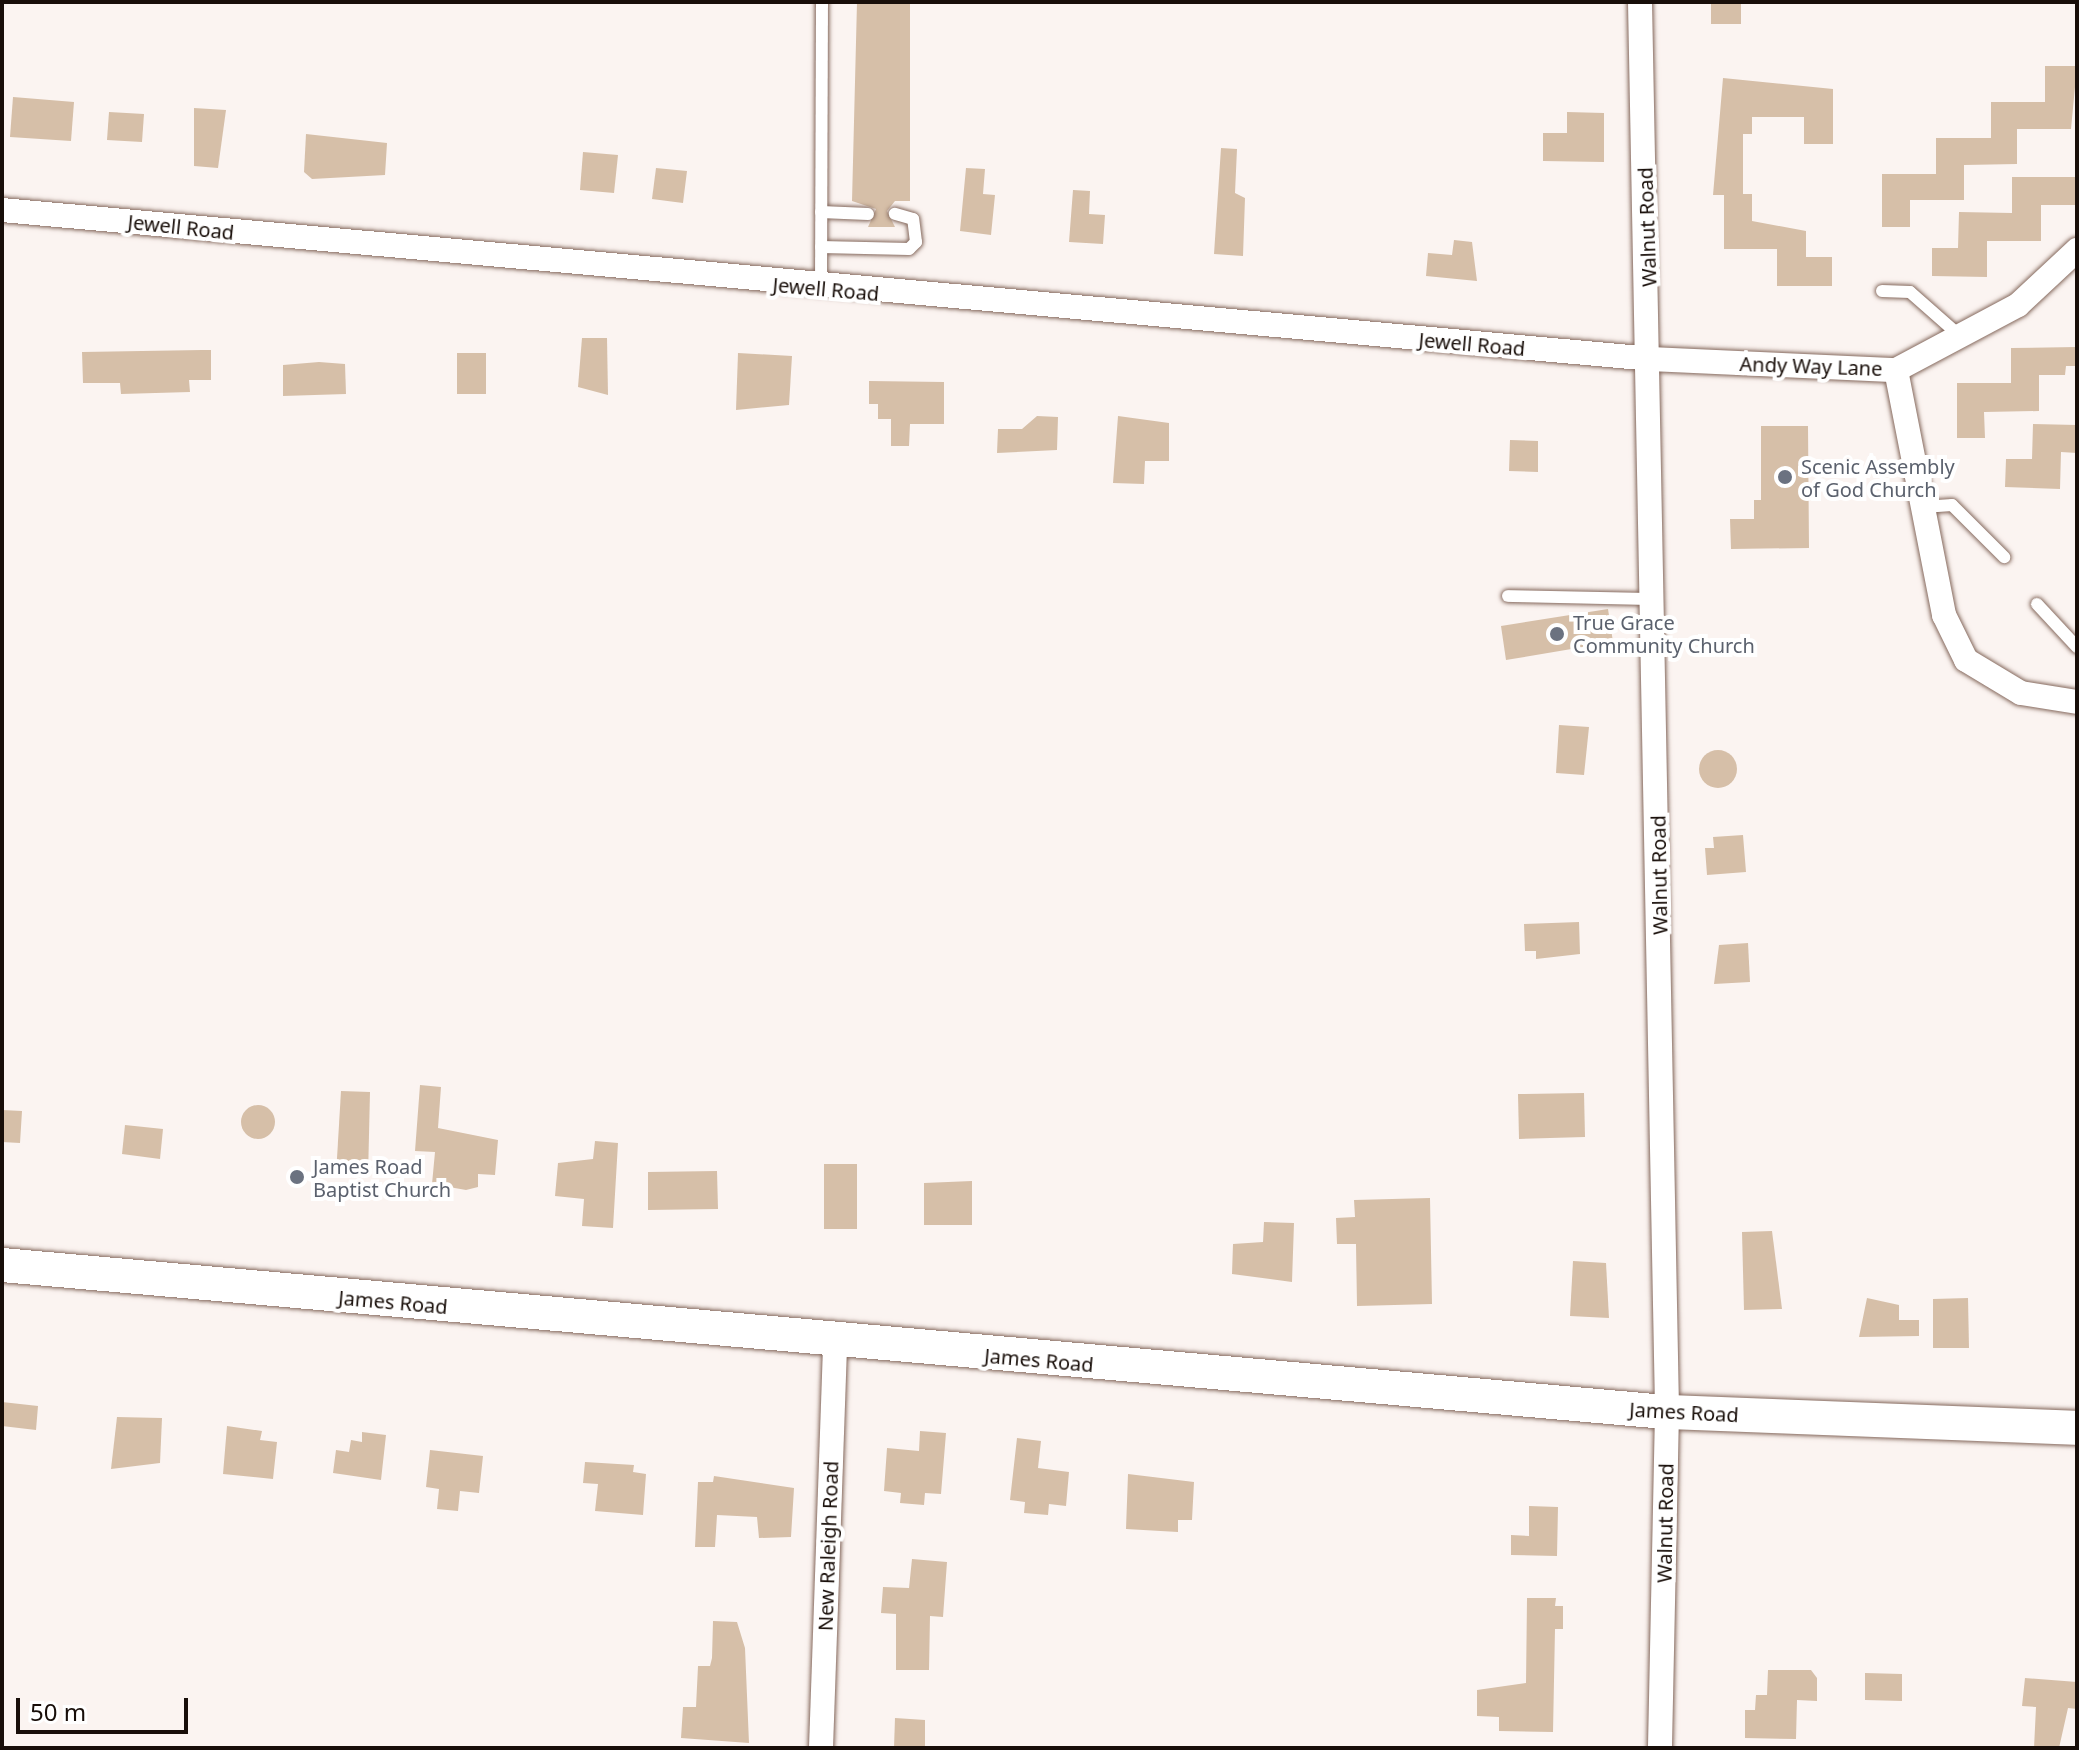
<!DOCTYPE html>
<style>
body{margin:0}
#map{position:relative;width:2079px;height:1750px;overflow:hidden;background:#fbf4f1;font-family:"Noto Sans",sans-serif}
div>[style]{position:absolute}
.building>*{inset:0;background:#d6bfa8}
.round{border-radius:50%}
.roads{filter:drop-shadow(0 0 2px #85695d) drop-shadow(0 0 2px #85695d)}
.lane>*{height:12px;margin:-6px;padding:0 6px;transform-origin:6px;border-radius:6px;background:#fff}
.street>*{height:24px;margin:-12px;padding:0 12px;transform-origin:12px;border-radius:12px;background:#fff}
.secondary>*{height:34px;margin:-17px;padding:0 17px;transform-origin:17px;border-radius:17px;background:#fff}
.dots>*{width:22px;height:22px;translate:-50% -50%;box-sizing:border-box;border:4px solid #fff;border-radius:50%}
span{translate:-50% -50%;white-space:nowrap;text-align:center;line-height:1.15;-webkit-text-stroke:8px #fff;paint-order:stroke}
.street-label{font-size:20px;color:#180e09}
.worship-label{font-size:20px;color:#5b616d}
.left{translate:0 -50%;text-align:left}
.frame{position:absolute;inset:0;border:4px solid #180e09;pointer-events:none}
.scale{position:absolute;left:16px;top:1698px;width:172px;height:36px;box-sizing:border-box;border:4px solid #180e09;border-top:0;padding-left:10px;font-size:24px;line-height:28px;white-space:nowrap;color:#180e09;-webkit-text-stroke:6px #fff;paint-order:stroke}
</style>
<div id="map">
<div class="building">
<i style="clip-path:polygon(857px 2px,910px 2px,910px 201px,895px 201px,887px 211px,895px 227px,868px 227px,876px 209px,852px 201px)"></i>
<i style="clip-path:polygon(1711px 2px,1741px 2px,1741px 24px,1711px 24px)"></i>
<i style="clip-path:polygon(2045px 66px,2077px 66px,2071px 129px,2017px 129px,2017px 164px,1964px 165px,1964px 200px,1910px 200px,1910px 227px,1882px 227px,1882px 174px,1936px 174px,1936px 138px,1991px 138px,1991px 102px,2045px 102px)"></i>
<i style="clip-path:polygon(1723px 78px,1833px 89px,1833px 144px,1804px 144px,1804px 117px,1752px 117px,1752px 134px,1743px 134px,1743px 194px,1752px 194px,1752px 221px,1806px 231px,1806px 257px,1832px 257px,1832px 286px,1777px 286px,1777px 249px,1724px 249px,1724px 195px,1713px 195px)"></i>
<i style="clip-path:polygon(13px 97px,74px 102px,71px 141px,10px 137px)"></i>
<i style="clip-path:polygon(194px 108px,226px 110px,218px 168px,194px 166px)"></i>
<i style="clip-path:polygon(109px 112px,144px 114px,142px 142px,107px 140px)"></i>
<i style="clip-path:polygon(1567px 112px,1604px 113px,1604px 162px,1543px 161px,1543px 133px,1567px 133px)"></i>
<i style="clip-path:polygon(306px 134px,387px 143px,385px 175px,312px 179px,304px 172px)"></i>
<i style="clip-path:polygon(1221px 148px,1237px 149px,1235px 193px,1245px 198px,1243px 256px,1214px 254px)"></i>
<i style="clip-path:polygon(583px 152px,618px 155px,614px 193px,580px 190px)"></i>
<i style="clip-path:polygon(656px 168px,687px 171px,683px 203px,652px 199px)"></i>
<i style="clip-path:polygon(966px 168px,985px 169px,983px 194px,995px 195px,991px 235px,960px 231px)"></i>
<i style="clip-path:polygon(2012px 177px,2077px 177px,2077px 205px,2041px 205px,2041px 241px,1987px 241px,1987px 277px,1932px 276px,1932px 248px,1958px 248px,1959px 212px,2012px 213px)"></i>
<i style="clip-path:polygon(1073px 190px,1090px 191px,1089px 214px,1105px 215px,1103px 244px,1069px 242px)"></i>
<i style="clip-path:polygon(1454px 240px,1472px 242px,1477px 281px,1426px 276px,1428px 253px,1452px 255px)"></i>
<i style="clip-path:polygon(582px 338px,607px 338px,608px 395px,578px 387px)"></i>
<i style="clip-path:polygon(2077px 347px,2077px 366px,2066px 366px,2065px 375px,2039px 375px,2039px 411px,1984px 412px,1985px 438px,1957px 438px,1957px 383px,2011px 383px,2011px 348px)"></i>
<i style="clip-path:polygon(202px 350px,211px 350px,211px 380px,189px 380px,190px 392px,121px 394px,120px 383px,83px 383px,82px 352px)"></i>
<i style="clip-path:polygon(457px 353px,486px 353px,486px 394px,457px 394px)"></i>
<i style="clip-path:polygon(738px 353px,792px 356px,789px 405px,736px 410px)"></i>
<i style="clip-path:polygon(319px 362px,345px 364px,346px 394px,283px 396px,283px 365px)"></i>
<i style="clip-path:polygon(869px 381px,944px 382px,944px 424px,910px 424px,909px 446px,891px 446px,891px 419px,878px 419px,878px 404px,869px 404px)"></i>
<i style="clip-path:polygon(1037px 416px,1058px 417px,1057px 450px,997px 453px,998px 429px,1022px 429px)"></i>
<i style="clip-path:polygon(1118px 416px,1169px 423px,1169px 461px,1145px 461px,1144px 484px,1113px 483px)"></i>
<i style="clip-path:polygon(2033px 424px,2077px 425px,2077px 453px,2061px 452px,2060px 489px,2005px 487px,2006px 459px,2032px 459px)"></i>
<i style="clip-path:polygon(1761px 426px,1808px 426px,1809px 548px,1731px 549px,1730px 519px,1754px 519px,1754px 500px,1761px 500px)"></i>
<i style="clip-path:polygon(1510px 440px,1538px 441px,1538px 472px,1509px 471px)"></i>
<i style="clip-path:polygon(1608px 609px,1613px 642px,1506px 660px,1501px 626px)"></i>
<i style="clip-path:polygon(1559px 725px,1589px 727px,1584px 775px,1556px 773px)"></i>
<i class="round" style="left:1699px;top:750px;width:38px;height:38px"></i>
<i style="clip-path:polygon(1743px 835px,1746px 872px,1707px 875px,1705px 848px,1714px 848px,1713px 837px)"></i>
<i style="clip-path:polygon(1579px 922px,1580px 954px,1536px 959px,1536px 951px,1525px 951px,1524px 924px)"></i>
<i style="clip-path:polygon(1748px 943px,1750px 982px,1714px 984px,1719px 945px)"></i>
<i style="clip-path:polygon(420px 1085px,441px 1087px,438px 1128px,498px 1140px,495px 1175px,478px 1174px,478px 1187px,466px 1190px,432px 1184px,435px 1152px,415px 1151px)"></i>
<i style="clip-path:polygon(341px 1091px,370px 1092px,368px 1177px,336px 1175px)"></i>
<i style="clip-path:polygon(1584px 1093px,1585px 1137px,1519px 1139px,1518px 1094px)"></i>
<i class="round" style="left:241px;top:1105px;width:34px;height:34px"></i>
<i style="clip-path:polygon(2px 1110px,22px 1111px,20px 1143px,2px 1142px)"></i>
<i style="clip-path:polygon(125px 1125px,163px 1129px,160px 1159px,122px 1154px)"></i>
<i style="clip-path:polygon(595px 1141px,618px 1143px,613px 1228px,582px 1226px,584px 1199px,555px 1196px,558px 1163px,593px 1159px)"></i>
<i style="clip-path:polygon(824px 1164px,857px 1164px,857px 1229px,824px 1229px)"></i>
<i style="clip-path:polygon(717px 1171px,718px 1209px,648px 1210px,648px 1172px)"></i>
<i style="clip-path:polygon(972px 1181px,972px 1225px,924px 1225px,924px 1183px)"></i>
<i style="clip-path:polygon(1430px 1198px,1432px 1304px,1357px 1306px,1356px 1244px,1337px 1244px,1336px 1218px,1355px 1217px,1354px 1200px)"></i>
<i style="clip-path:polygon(1264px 1222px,1294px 1223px,1292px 1282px,1232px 1274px,1233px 1244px,1263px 1242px)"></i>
<i style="clip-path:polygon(1772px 1231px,1782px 1309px,1744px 1310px,1742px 1232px)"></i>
<i style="clip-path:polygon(1573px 1261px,1606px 1263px,1609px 1318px,1570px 1316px)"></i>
<i style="clip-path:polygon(1867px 1298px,1899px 1305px,1899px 1320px,1919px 1320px,1919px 1336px,1859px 1337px)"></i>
<i style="clip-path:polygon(1968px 1298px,1969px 1348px,1933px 1348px,1933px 1299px)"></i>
<i style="clip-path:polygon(2px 1402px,38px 1406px,36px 1430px,2px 1426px)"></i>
<i style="clip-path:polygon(117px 1417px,162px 1418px,160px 1463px,111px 1469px)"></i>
<i style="clip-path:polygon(227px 1426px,262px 1431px,260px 1440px,277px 1442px,273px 1479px,223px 1474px)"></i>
<i style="clip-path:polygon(920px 1431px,946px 1433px,941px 1494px,925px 1493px,924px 1505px,900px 1503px,901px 1493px,884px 1491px,887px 1448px,919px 1451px)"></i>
<i style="clip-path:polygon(362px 1432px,386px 1435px,381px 1480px,333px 1473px,336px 1450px,349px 1452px,351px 1440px,362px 1442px)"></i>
<i style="clip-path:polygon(1017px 1438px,1041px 1441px,1038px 1468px,1069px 1472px,1066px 1506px,1049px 1504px,1048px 1515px,1024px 1513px,1025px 1502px,1010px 1500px)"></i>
<i style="clip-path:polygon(430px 1450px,483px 1456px,479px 1493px,460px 1491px,458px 1511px,437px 1509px,439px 1489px,426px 1487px)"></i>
<i style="clip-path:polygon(585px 1462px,634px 1465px,633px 1472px,646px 1474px,643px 1515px,595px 1511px,598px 1484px,583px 1483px)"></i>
<i style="clip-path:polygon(1128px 1474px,1194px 1482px,1192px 1520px,1178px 1520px,1178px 1532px,1126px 1529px)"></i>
<i style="clip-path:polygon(714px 1476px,794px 1488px,791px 1537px,759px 1538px,757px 1517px,717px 1515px,715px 1547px,695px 1547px,698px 1482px,713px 1482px)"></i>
<i style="clip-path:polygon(1529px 1506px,1558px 1507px,1557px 1556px,1511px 1555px,1511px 1535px,1529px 1536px)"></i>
<i style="clip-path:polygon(912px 1559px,947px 1562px,943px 1617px,930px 1616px,929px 1670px,896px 1670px,896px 1614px,881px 1613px,883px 1587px,909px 1588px)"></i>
<i style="clip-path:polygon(1527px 1598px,1556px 1598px,1555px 1606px,1563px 1606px,1563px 1629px,1555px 1629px,1553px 1732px,1499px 1731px,1499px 1717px,1477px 1716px,1477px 1690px,1526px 1683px)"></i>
<i style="clip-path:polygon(713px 1621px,737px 1622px,745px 1648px,749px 1743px,681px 1738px,683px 1707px,696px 1707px,698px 1666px,710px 1666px,712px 1658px)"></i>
<i style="clip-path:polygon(1768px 1670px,1811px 1670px,1817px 1678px,1817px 1701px,1797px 1700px,1796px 1739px,1745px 1738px,1745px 1710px,1755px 1710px,1756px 1695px,1767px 1695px)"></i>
<i style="clip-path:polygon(1865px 1673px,1902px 1674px,1902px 1701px,1865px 1700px)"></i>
<i style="clip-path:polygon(2025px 1678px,2077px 1682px,2077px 1709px,2068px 1708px,2059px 1748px,2034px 1748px,2036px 1707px,2022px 1706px)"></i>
<i style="clip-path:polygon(895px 1718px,925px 1720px,925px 1748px,894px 1748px)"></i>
</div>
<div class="roads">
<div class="lane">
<i style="left:821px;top:212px;width:47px;rotate:2.4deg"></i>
<i style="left:821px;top:247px;width:88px;rotate:1.3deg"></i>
<i style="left:909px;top:249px;width:10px;rotate:-45deg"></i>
<i style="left:916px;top:242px;width:23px;rotate:-97deg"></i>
<i style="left:913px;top:219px;width:19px;rotate:-164deg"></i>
<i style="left:821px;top:285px;width:283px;rotate:-89.8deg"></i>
<i style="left:1882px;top:291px;width:28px;rotate:2deg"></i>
<i style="left:1910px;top:292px;width:65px;rotate:41.3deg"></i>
<i style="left:1923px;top:507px;width:29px;rotate:-4deg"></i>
<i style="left:1952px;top:505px;width:74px;rotate:45deg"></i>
<i style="left:1508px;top:596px;width:147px;rotate:1.2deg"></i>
<i style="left:2037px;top:604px;width:59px;rotate:47.1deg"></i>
</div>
<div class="street">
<i style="left:1640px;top:2px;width:1410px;rotate:88.9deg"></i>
<i style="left:1667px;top:1412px;width:336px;rotate:91.2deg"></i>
<i style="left:2px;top:210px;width:1656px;rotate:5.16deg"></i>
<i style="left:1651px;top:359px;width:245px;rotate:2.6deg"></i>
<i style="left:1896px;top:370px;width:138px;rotate:-28deg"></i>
<i style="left:2018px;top:305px;width:81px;rotate:-43deg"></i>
<i style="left:1896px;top:370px;width:250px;rotate:78.9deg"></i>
<i style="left:1944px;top:615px;width:50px;rotate:63.9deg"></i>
<i style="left:1966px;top:660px;width:64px;rotate:31deg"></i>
<i style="left:2021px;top:693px;width:57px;rotate:9.1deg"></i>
<i style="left:821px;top:1748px;width:405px;rotate:-88deg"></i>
</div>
<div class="secondary">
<i style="left:2px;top:1265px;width:1671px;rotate:5.05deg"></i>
<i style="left:1667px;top:1412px;width:410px;rotate:2.2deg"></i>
</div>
</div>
<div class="dots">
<i style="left:1785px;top:477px;background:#6b7280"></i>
<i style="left:1557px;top:634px;background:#6b7280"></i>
<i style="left:297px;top:1177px;background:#6b7280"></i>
</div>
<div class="street-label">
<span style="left:181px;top:227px;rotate:6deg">Jewell Road</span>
<span style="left:1647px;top:227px;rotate:-92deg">Walnut Road</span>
<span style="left:826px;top:289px;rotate:5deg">Jewell Road</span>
<span style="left:1472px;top:344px;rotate:5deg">Jewell Road</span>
<span style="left:1811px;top:366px;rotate:2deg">Andy Way Lane</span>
<span style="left:1659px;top:875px;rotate:-91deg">Walnut Road</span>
<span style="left:393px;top:1302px;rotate:5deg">James Road</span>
<span style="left:1039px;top:1360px;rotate:5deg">James Road</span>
<span style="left:1684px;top:1412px;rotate:3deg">James Road</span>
<span style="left:1665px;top:1523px;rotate:-89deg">Walnut Road</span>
<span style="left:828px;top:1546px;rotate:-88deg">New Raleigh Road</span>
</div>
<div class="worship-label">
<span class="left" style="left:1801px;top:478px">Scenic Assembly<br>of God Church</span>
<span class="left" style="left:1573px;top:634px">True Grace<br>Community Church</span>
<span class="left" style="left:313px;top:1178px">James Road<br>Baptist Church</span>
</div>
<div class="frame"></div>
<div class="scale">50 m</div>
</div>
